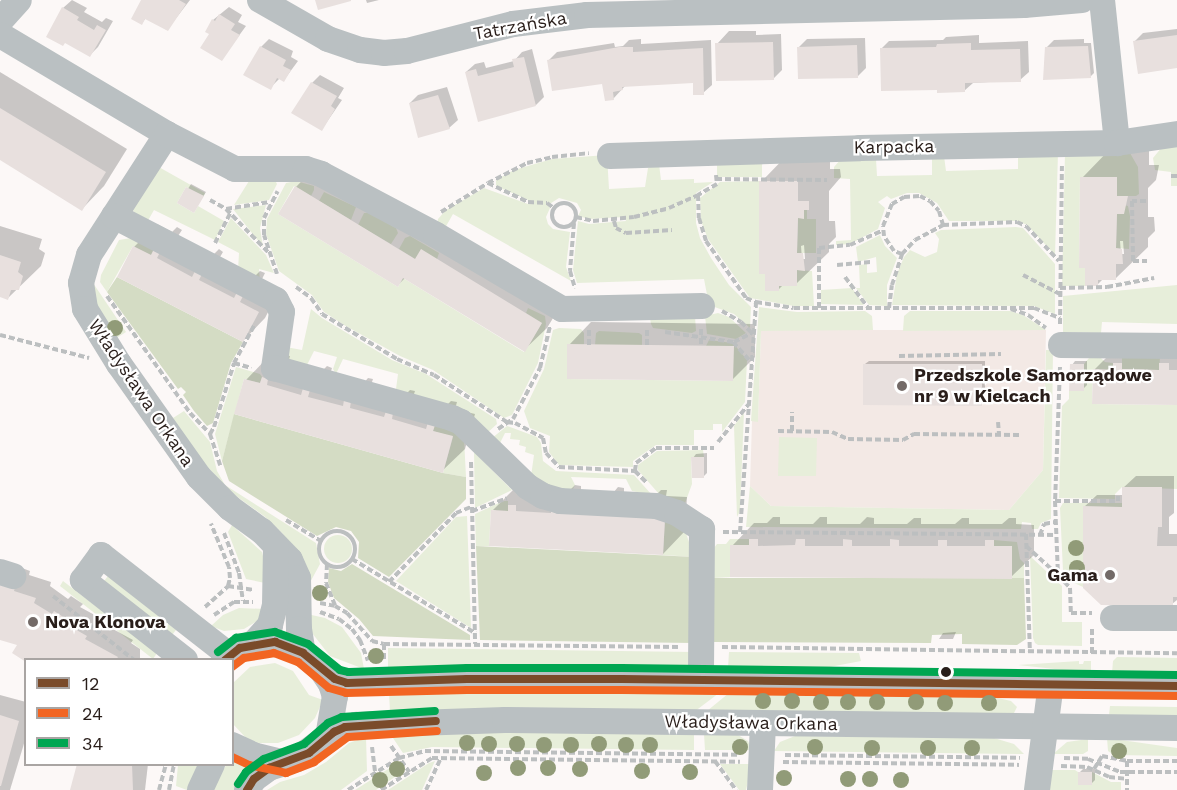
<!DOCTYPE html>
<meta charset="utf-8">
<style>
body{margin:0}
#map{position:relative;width:1177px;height:790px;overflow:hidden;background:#fcf8f7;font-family:"Work Sans",sans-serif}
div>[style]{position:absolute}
.built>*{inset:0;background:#f3e9e5}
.green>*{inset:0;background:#e7eeda}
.round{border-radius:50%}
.forest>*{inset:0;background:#d4dcc4}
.shadow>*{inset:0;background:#0003}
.building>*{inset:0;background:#e8e0de}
.path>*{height:4px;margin-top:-2px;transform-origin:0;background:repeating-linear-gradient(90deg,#bcbfc0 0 6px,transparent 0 9px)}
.path>.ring{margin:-2px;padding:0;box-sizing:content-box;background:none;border:4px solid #bcbfc0;border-radius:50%}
.minor>*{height:26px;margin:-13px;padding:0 13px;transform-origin:13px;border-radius:13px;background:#bac0c2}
.bus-1>*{height:8px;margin:-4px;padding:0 4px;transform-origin:4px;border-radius:4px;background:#7a4b2a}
.bus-2>*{height:8px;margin:-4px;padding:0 4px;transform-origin:4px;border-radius:4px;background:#f26522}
.bus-3>*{height:8px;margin:-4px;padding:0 4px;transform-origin:4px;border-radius:4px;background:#00a651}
.trees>*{width:16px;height:16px;margin:-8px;border-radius:50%;background:#919b78}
.dots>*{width:16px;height:16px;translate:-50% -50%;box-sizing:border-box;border:3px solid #fff;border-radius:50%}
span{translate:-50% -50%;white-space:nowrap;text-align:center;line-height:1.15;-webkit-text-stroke:4.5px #fff;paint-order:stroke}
.street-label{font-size:18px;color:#291e1a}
.poi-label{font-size:18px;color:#291e1a;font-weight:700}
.left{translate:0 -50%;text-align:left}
.right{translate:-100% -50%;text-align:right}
.legend{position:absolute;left:24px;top:658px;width:210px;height:108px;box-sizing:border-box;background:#fff;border:2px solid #a9a5a3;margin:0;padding:8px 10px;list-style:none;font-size:18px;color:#291e1a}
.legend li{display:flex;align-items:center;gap:12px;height:30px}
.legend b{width:30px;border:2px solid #a9a5a3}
</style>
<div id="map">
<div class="built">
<i style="clip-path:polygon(761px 330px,1046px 330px,1043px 470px,1009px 510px,771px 506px,750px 486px,752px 421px,758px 421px)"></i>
</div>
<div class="green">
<i style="clip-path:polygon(1177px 144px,1177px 186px,1171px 186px,1171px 172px,1155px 170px,1153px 158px,1162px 147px)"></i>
<i style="clip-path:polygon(1058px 153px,1055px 255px,1027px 225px,1018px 221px,949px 221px,937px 203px,919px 193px,907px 193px,891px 199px,887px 196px,878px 202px,885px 208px,878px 229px,850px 244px,836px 245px,836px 241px,851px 240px,850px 179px,834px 178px,834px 167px,841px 159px,876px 159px,877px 176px,932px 175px,932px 158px,944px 156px,946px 171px,1018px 169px,1018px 156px)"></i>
<i style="clip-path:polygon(1065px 153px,1130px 153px,1138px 167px,1139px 194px,1136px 196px,1117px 196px,1117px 178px,1080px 177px,1079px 268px,1085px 268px,1085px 286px,1062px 286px)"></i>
<i style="clip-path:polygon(607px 155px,609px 189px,645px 187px,648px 168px,659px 164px,661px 180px,694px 179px,694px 183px,713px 182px,696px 193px,696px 223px,700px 238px,711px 258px,729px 285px,751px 307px,750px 328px,734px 314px,709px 305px,704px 279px,577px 283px,573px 270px,578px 221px,589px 224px,626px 221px,625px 217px,589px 219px,578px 216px,581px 210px,577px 203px,559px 198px,548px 205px,550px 208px,546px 217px,548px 224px,553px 229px,570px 232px,566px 267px,571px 281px,453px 214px,445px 228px,437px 226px,438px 219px,446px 210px,484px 188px,528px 204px,528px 200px,496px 186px,496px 180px,514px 170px,552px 159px)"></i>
<i style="clip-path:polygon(762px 163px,762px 177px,717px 177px,717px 164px)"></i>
<i style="clip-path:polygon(157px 166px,205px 193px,204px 196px,186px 187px,177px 203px,194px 213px,198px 206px,224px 221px,215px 240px,154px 210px,146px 224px,134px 215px,133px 209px)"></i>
<i style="clip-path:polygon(249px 181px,276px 182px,277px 184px,269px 200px,234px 205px)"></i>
<i style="clip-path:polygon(296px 181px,314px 186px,314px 190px,311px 196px,294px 186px,278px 214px,398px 287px,403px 278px,524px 352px,542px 323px,526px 313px,528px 308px,545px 316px,546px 324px,538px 363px,512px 415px,504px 418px,433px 370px,400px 356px,344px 325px,324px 312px,312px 295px,279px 271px,266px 234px,267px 219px,286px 183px)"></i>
<i style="clip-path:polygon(759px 181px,759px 274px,765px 274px,765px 291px,779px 291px,779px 286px,797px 286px,797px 270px,812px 271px,814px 306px,794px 306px,750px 298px,708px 239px,701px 221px,700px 198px,720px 182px)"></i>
<i style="clip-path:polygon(324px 192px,356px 207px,351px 220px,319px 201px)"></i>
<i style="clip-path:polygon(266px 205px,260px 228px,263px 247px,233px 209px)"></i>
<i style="clip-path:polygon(1124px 205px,1128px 206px,1130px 216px,1129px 249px,1116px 248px,1117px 214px,1124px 214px)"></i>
<i style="clip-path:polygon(804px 210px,807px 210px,807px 219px,816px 219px,816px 253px,797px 253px,798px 218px,804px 218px)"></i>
<i style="clip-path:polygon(364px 213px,369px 213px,396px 228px,398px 233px,391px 244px,358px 225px)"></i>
<i style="clip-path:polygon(231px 218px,266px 255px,274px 273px,259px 269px,260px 282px,238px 270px,239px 253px,218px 242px)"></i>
<i style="clip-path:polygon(1016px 227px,1023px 228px,1055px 264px,1055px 314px,1034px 306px,892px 305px,897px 274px,904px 257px,910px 250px,925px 257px,937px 252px,939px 239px,935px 233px,941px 230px)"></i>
<i style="clip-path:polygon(880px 235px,885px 246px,897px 258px,887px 285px,887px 306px,869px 305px,856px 288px,860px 288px,859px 265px,867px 264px,867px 273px,877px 272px,876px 257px,858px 262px,856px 247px)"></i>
<i style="clip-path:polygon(410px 236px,439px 253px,437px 259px,415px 259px,399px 249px,405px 238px)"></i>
<i style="clip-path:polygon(131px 238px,155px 247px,151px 255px,133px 246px,107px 292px,100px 282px,101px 275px,119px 240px)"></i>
<i style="clip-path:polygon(91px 280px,126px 332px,115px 339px,94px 308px)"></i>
<i style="clip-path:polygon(1177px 285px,1177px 324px,1102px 322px,1101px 333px,1063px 332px,1063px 296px)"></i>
<i style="clip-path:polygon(852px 288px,864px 305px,821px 304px,821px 290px)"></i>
<i style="clip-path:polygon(759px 307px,797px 312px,865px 311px,872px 316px,873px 330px,761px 331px,758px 422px,751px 421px)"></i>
<i style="clip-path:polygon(311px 309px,322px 318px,392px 360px,426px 374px,496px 419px,497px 424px,486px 434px,396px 389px,398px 374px,343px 359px,336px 374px,333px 369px,337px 357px,314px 351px,307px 365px,290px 362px,284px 349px,286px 347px,302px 350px)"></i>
<i style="clip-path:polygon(910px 311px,1010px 311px,1023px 315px,1046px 330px,903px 331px,904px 316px)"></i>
<i style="clip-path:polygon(718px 313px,729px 317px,746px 333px,736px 339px,707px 334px,705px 316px)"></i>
<i style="clip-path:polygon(695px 316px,696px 331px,692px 333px,653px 328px,651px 324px,650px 318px)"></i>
<i style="clip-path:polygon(559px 328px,581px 329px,584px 333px,584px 344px,567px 379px,733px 381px,733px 347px,706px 346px,709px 340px,733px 343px,747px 360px,745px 402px,722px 432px,722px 424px,713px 424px,713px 430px,694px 430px,694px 445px,656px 445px,633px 461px,633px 467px,559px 465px,549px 452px,550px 436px,530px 428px,524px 411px,544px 369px,553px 330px)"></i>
<i style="clip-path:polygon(599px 331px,639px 333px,642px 335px,642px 345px,595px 345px,596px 333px)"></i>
<i style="clip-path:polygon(1046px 350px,1053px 350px,1051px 519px,1041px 523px,1038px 529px,1032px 529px,1031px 523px,1022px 522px,1021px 529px,746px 527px,750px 486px,771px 506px,1009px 510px,1043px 470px)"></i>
<i style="clip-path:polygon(1089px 358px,1101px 358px,1105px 362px,1113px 363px,1113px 370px,1093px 369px,1092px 404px,1177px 405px,1177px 489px,1122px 487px,1115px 494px,1115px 499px,1059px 498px,1062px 406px,1069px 399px,1069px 391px,1084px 390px,1084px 364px)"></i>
<i style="clip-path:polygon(1122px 358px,1160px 358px,1159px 370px,1122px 369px)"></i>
<i style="clip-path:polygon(236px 367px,260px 374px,262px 377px,260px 383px,244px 379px,222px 461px,215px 434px)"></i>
<i style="clip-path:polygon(184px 411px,210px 442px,217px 471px,225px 485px,316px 543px,320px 564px,307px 588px,283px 534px,264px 516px,229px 491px,194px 452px,173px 418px)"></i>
<i style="clip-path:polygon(744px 412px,740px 511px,737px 517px,734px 426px)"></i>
<i style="clip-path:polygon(435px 425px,454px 430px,464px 438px,466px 477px,443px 473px,453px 437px,433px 431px)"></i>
<i style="clip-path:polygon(507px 426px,537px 437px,541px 443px,543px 461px,556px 471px,634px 475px,652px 495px,632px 491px,626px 479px,571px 477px,575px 485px,573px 489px,558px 490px,531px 476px,534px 455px,525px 452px,526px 447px,519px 445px,520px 440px,510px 439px,511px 433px,505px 433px,500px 443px,492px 438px)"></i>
<i style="clip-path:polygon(779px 437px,817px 438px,816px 476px,778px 476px)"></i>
<i style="clip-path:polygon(703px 450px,704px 457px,691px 457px,692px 484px,684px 506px,659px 494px,638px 470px,638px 465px,657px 451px)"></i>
<i style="clip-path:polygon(474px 452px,512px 490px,475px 508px)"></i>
<i style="clip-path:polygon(503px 501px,508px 501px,508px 511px,491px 510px,489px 546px,476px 546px,475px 514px)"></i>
<i style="clip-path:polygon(1063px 503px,1122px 503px,1122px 507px,1083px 507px,1083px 587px,1070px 581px,1063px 571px,1060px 508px)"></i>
<i style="clip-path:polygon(662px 515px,686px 533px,694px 557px,663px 555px,665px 519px)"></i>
<i style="clip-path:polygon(467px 516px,471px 628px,396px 581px,456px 517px)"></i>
<i style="clip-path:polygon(232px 525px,262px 552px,270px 584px,246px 579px,228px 532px)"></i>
<i class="round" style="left:324px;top:535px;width:28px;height:28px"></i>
<i style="clip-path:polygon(730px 539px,749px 539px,749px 545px,730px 545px,730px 577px,713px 578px,714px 548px,717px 544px,726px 544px)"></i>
<i style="clip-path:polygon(994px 540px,1017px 542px,1020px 559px,1024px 563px,1024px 578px,1012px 579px,994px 546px)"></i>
<i style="clip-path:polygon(1030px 556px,1062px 586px,1062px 622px,1082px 622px,1082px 646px,1038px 645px,1035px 643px,1033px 638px)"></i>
<i style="clip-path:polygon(108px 576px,176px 630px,172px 635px,104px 581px)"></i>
<i style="clip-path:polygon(63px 581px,157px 653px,153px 659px,60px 586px)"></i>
<i style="clip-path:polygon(239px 608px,266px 609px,259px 620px,244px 629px,224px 631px,211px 626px,223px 615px)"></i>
<i style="clip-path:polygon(307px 614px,325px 618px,342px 627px,361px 653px,364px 669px,330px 656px,312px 633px)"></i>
<i style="clip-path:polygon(388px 648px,694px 652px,690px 667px,388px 670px)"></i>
<i style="clip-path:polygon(729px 652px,859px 653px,861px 661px,819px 669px,728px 668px)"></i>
<i style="clip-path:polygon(1117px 657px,1177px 658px,1177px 673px,1112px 673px,1113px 661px)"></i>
<i style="clip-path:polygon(1079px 661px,1079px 664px,1083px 664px,1084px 661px,1091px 661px,1091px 673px,1018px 665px)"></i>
<i style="clip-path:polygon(275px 663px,293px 671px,309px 695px,323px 700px,315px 718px,299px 735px,278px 743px,258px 743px,246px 738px,233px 724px,233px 683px,250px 667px)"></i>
<i style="clip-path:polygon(484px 690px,719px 693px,694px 712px,390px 711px,389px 693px)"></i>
<i style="clip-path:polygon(729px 693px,989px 696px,1011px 701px,1017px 707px,1014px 713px,1006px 714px,707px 711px)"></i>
<i style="clip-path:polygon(1110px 706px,1177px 707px,1177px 716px,1109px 715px)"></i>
<i style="clip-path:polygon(457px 732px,694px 734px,694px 750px,432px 747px,403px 753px,391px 735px)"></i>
<i style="clip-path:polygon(704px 734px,738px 735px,748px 741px,752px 750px,705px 750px)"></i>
<i style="clip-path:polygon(795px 736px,994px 738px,1014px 744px,1024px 754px,774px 751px,780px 742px)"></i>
<i style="clip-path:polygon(366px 737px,367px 771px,341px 790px,267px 790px,280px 782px,304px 775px,326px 762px,349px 743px)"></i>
<i style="clip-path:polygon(1107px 738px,1177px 748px,1177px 756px,1114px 755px,1108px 751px)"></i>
<i style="clip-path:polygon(1088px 739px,1088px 751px,1083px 754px,1053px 754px,1067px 742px)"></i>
<i style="clip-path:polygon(233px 757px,246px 763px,235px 790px,213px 790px,226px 765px,232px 764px)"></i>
<i style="clip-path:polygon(435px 761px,422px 790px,388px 790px,429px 763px)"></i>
<i style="clip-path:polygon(396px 764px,402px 772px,376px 790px,355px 790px)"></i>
<i style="clip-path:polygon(720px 764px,752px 764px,746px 790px,739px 790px)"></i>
<i style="clip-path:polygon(178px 765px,198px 765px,187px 790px,176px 786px)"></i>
<i style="clip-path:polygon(1049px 770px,1075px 770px,1078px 772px,1078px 785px,1092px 785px,1092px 772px,1111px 782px,1121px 782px,1121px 790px,1048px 790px)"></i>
</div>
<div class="forest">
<i style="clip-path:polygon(117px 277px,243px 342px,231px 363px,213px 423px,207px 426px,194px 411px,183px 395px,186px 392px,181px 387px,178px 389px,107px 292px)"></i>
<i style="clip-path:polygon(234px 414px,443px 473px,466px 477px,466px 499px,389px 577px,358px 558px,359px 542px,351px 531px,336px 527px,317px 536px,229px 481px,222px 461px)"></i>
<i style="clip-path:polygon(476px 546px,694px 557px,693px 643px,480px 640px)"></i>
<i style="clip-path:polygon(352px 564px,470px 635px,470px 640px,373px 636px,359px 619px,334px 598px,328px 582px,329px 568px,341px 571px)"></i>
<i style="clip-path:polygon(713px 578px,1024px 578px,1026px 639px,1017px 645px,962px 644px,962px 634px,932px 635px,931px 643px,714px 642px)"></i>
</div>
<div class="shadow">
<i style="clip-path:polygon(72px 0,87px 8px,84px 12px,102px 22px,106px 18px,113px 21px,98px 47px,90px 55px,66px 41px,48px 36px,63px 8px)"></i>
<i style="clip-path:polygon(143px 0,190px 0,167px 30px,146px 18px,142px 23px)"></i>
<i style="clip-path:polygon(366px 0,379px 0,367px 3px)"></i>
<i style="clip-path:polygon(229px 7px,242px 15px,238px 22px,246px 26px,222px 59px,213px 20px)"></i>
<i style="clip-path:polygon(1177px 29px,1177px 67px,1135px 41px,1143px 33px)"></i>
<i style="clip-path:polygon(729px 31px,756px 31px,756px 35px,781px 34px,782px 70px,773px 79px,717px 44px)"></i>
<i style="clip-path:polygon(979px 35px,979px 43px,1028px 41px,1029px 72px,1020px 80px,973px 83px,964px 91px,939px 88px,881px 49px,889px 41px,943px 40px,946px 37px)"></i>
<i style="clip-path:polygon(865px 38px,866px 68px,858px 76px,799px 47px,807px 39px)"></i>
<i style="clip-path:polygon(269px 39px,293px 51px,291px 57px,298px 61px,284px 80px,280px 78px,270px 88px,261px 47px)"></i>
<i style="clip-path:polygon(641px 39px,641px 44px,711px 40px,712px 85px,703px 93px,694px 81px,626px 85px,613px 99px,604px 82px,549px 60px,557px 52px,614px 43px,615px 47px,623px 46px,629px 40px)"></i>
<i style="clip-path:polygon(1084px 39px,1084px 43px,1091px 43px,1094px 73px,1090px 77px,1046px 48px,1054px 40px)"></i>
<i style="clip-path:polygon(532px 49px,544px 97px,536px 105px,466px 72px,475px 64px,484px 62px,486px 68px,514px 61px,522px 52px)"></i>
<i style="clip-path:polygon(0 72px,127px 149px,104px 186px,82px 209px,0 158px)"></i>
<i style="clip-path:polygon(320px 75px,344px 88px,338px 98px,342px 100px,322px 129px,312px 83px)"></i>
<i style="clip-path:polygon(447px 87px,458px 120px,449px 128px,410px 103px,418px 95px)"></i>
<i style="clip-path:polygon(evenodd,1114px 145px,1149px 146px,1149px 165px,1159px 165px,1156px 180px,1148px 188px,1148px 217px,1154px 217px,1155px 231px,1148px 238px,1148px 247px,1115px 279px,1103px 279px,1098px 284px,1087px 267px,1082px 178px,1114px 145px,1120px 241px,1123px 241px,1124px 254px,1121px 254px,1120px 241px)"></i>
<i style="clip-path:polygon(evenodd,793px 149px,830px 149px,830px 169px,840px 169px,841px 177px,829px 191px,829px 221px,835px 221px,836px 237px,829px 244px,829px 252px,796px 284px,784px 284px,778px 290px,761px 182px,793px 149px,804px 245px,805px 259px,802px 259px,801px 246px,804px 245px)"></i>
<i style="clip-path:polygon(318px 164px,564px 300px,547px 328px,524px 350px,405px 278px,398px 285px,296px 187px)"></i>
<i style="clip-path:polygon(191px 184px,206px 192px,194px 211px,179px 203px)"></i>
<i style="clip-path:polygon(157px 224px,172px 232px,177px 227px,182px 230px,178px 236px,214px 254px,219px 249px,223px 252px,220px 257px,255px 276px,260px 271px,265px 273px,262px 279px,280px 289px,265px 318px,243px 341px,134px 247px)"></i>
<i style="clip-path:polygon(0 226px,42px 239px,39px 249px,45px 253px,41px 266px,8px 298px,0 296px)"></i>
<i style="clip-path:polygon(591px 322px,755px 324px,755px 357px,732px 380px,569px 345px)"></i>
<i style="clip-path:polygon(1117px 347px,1177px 348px,1177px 404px,1094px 370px)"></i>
<i style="clip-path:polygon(285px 355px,290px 356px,288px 363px,321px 372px,327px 366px,332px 368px,330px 374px,363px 384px,368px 378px,373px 379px,371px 385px,405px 395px,410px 390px,415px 391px,413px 397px,446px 406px,451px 401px,457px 402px,455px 409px,475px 414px,465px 449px,442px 471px,246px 380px,268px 357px)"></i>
<i style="clip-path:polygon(869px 361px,985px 361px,985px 401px,981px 405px,865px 364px)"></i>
<i style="clip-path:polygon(1075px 361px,1087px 361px,1087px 385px,1083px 389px,1072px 365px)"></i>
<i style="clip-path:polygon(707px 453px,707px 473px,704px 476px,693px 458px,696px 454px)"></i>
<i style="clip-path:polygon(1136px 476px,1174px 476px,1174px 513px,1169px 517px,1169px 534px,1177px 534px,1177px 600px,1172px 604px,1084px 507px,1097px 495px,1123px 495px,1123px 488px)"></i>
<i style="clip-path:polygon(575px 485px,581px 486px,581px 491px,613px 493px,618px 487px,624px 488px,624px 493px,656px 495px,661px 490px,667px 490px,666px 496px,687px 497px,685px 531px,663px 554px,493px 510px,515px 488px,569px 491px)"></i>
<i style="clip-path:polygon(773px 517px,780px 517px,780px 524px,813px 524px,820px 517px,827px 517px,827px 524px,860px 524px,867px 517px,874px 518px,874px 524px,907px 524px,914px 518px,921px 518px,921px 524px,955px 524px,962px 518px,969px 518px,969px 524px,1002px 524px,1009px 518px,1016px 518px,1016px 524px,1034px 525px,1034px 555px,1011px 577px,732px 546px,754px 523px,767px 523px)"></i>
<i style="clip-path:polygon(14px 565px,30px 571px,29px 575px,51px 582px,50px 586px,68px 599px,71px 596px,83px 604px,80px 607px,102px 619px,100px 622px,133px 640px,131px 643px,140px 649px,140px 660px,26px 660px,20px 644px,0 638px)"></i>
<i style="clip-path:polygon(956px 632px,953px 639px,939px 639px,943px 633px)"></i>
<i style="clip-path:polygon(0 695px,26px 702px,26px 737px,10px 790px,0 790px)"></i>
<i style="clip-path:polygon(79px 764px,148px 764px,145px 790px,72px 790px)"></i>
<i style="clip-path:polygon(1083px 769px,1095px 769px,1095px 780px,1091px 784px,1080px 772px)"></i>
</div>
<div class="building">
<i style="clip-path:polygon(141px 0,179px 0,186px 4px,168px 31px,145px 19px,142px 25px,131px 19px)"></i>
<i style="clip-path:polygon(315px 0,351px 0,351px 1px,318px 10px)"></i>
<i style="clip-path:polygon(62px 7px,79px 17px,77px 20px,94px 30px,97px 25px,106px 30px,90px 57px,65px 43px,63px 46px,46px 37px)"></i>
<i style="clip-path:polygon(219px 14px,235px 24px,231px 30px,240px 35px,222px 61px,200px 48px,209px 34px,205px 32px,212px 19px,215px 21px)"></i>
<i style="clip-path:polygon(1177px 35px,1177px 68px,1138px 74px,1133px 41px)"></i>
<i style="clip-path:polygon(773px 42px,774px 80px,716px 81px,715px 43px)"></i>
<i style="clip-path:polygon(971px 43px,971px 50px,1020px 49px,1021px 82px,965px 83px,965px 92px,937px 93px,937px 90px,881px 91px,880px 48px,936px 47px,937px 44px)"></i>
<i style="clip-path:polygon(857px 45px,858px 78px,798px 79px,797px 47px)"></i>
<i style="clip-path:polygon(260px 46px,286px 60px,283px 66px,291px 70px,284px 82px,277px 78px,271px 90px,243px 75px)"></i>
<i style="clip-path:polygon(1088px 46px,1091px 78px,1043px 80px,1045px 47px)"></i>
<i style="clip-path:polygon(619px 47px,633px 47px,633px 52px,703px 48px,704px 95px,693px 95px,693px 83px,622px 87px,623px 90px,613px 92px,614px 100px,605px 101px,602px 84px,552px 91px,547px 60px)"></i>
<i style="clip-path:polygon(524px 57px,536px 106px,478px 122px,465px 72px,476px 69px,478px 76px,514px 67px,512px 59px)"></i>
<i style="clip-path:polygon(311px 82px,337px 96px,331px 106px,335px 109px,322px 131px,291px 113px)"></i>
<i style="clip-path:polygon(438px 95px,450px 129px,418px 138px,409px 103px)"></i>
<i style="clip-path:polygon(0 108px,106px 172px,82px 211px,0 160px)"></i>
<i style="clip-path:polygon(1080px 177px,1117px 177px,1117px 196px,1128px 196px,1124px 214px,1117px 214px,1116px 248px,1122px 249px,1123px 264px,1116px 264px,1116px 280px,1098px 280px,1098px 286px,1085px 286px,1085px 268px,1079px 268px)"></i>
<i style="clip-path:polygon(759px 181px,798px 181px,798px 201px,809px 201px,809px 210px,804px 210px,804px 219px,798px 218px,797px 253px,803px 253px,805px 271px,797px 270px,797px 286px,779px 286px,779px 291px,765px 291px,765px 274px,759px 274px)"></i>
<i style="clip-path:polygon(295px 186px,415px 259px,421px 249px,542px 323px,525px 352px,403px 278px,398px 287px,278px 214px)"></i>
<i style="clip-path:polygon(186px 187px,204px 196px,194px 213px,177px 203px)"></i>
<i style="clip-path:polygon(133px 246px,151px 255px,154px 249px,160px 252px,157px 258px,192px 277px,195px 271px,202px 274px,199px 280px,234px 298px,237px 292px,243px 296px,240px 302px,259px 312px,243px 342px,117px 277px)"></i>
<i style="clip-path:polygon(0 255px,21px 262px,18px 272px,23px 276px,19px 290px,11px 290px,8px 300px,0 297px)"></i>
<i style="clip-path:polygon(567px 344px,734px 346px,733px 381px,567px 379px)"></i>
<i style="clip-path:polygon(1113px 363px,1122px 363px,1122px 369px,1159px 370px,1159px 363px,1169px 363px,1169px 370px,1177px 370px,1177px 405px,1092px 404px,1093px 369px,1113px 370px)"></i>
<i style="clip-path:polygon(863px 364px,982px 364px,982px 406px,863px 405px)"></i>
<i style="clip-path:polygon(1070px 364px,1084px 364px,1084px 391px,1069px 391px)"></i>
<i style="clip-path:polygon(262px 377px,268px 379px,267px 385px,301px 395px,303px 388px,310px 390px,308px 397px,343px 406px,344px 400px,351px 401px,350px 408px,384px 417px,386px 411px,393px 413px,392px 419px,426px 429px,428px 422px,435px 425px,433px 431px,453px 436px,443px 473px,234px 414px,244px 379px,260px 383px)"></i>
<i style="clip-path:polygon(691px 457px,704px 457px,704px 478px,692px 478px)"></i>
<i style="clip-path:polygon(1122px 487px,1162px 487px,1162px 527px,1158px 527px,1157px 546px,1177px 546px,1177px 597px,1173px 597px,1173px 606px,1101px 605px,1083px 588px,1083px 506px,1122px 507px)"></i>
<i style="clip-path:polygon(508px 505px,516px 505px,516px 511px,551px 513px,551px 507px,665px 519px,663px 555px,489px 546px,491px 510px,508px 511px)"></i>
<i style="clip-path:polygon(749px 539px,758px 539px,758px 546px,795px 545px,796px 539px,805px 539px,805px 546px,843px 546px,843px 539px,852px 540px,852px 546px,890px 546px,890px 539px,899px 540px,899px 546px,938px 546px,938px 540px,947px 540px,947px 546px,985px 546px,985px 540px,994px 540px,994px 546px,1012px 546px,1012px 579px,730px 577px,730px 545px,749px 545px)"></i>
<i style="clip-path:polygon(0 582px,15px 587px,14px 591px,36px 598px,34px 603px,52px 614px,54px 611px,68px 620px,66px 624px,87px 636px,85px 639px,118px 657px,116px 660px,26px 660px,26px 662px,12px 653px,17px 645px,0 640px)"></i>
<i style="clip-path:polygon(0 715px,19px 721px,1px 786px,0 786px)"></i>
<i style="clip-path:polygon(77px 764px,132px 764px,133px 790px,70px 790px)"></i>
<i style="clip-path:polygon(1078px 772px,1092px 772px,1092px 785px,1078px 785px)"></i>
</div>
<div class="path">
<i style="left:716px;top:175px;width:9px;rotate:84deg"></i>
<i style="left:717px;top:184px;width:22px;rotate:150deg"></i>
<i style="left:698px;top:195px;width:23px;rotate:88deg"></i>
<i style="left:699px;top:218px;width:24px;rotate:73deg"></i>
<i style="left:706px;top:241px;width:70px;rotate:54.9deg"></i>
<i style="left:746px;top:298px;width:11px;rotate:22deg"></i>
<i style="left:756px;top:302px;width:38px;rotate:9deg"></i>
<i style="left:794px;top:308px;width:240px"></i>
<i style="left:1034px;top:308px;width:28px;rotate:21deg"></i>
<i style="left:1171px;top:176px;width:6px"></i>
<i style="left:716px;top:179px;width:111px;rotate:0.5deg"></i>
<i style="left:488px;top:183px;width:44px;rotate:-27.1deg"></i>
<i style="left:527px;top:163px;width:26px;rotate:-13deg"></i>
<i style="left:552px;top:157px;width:37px;rotate:-6deg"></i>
<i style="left:210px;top:200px;width:18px;rotate:29deg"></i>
<i style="left:226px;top:209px;width:62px;rotate:45.7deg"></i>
<i style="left:1146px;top:201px;width:14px;rotate:180deg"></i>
<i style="left:1132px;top:201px;width:60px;rotate:89deg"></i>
<i style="left:1133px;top:261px;width:14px"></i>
<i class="ring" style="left:552px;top:203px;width:20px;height:20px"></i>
<i style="left:226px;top:209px;width:44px;rotate:-9.2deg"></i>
<i style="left:441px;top:212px;width:55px;rotate:-31.7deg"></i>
<i style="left:488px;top:183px;width:44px;rotate:25.4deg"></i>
<i style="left:528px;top:202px;width:19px;rotate:3deg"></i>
<i style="left:547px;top:203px;width:9px;rotate:36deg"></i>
<i style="left:576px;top:217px;width:17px;rotate:13deg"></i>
<i style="left:593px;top:221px;width:41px;rotate:-5.6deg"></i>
<i style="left:634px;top:217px;width:36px;rotate:-14deg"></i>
<i style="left:669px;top:208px;width:32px;rotate:-24deg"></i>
<i style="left:614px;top:221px;width:7px;rotate:74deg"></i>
<i style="left:616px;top:228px;width:11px;rotate:27deg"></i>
<i style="left:626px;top:233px;width:46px;rotate:-3.7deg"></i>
<i style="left:574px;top:223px;width:48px;rotate:94.8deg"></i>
<i style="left:570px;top:271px;width:18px;rotate:74deg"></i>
<i style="left:215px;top:243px;width:33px;rotate:-63deg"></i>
<i style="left:902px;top:254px;width:9px;rotate:-159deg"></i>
<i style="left:894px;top:251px;width:18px;rotate:-124deg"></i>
<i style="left:884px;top:236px;width:10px;rotate:-96deg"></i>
<i style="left:883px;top:226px;width:24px;rotate:-68deg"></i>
<i style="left:892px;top:204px;width:14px;rotate:-30deg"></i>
<i style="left:904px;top:197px;width:16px;rotate:-4deg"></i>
<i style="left:920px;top:196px;width:11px;rotate:27deg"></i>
<i style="left:930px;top:201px;width:13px;rotate:48deg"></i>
<i style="left:939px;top:211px;width:15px;rotate:74deg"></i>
<i style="left:837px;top:265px;width:36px;rotate:-5deg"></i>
<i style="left:277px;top:274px;width:41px;rotate:-108.4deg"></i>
<i style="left:264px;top:235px;width:17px;rotate:-90deg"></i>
<i style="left:264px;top:218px;width:30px;rotate:-63deg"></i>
<i style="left:1023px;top:275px;width:42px;rotate:27.2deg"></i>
<i style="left:845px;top:277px;width:38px;rotate:53deg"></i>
<i style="left:296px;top:287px;width:19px;rotate:36deg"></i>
<i style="left:311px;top:298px;width:19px;rotate:55deg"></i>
<i style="left:322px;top:314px;width:87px;rotate:31deg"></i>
<i style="left:397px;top:359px;width:40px;rotate:23.4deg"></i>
<i style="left:434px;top:375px;width:87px;rotate:32.8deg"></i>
<i style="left:507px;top:422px;width:8px;rotate:7deg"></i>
<i style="left:515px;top:423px;width:32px;rotate:28deg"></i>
<i style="left:543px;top:438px;width:15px;rotate:79deg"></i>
<i style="left:546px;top:453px;width:19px;rotate:47deg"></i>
<i style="left:559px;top:467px;width:76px;rotate:3deg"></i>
<i style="left:635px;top:471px;width:8px;rotate:-83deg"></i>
<i style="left:636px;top:463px;width:25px;rotate:-37deg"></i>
<i style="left:656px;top:448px;width:58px"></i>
<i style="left:1060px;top:288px;width:47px;rotate:-1.2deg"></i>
<i style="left:1107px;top:287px;width:48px;rotate:-10.8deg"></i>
<i style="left:107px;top:296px;width:143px;rotate:54.6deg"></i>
<i style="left:190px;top:413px;width:29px;rotate:46deg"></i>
<i style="left:210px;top:434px;width:33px;rotate:72deg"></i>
<i style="left:819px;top:308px;width:60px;rotate:-90deg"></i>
<i style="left:819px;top:248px;width:31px;rotate:-6deg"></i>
<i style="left:850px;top:245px;width:36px;rotate:-24deg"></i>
<i style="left:889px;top:308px;width:23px;rotate:-83deg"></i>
<i style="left:892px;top:285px;width:33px;rotate:-72deg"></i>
<i style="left:902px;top:254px;width:19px;rotate:-47deg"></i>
<i style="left:915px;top:240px;width:32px;rotate:-28deg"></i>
<i style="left:943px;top:225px;width:74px;rotate:-2.3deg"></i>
<i style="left:1017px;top:222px;width:10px;rotate:24deg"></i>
<i style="left:1026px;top:226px;width:48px;rotate:46.7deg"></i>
<i style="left:1011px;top:309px;width:18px;rotate:19deg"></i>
<i style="left:1028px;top:315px;width:22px;rotate:36deg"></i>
<i style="left:722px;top:311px;width:22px;rotate:30deg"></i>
<i style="left:741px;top:322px;width:16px;rotate:45deg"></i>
<i style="left:1060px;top:324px;width:158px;rotate:-89.3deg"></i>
<i style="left:701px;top:329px;width:17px;rotate:90deg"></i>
<i style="left:665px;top:332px;width:69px;rotate:8.4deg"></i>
<i style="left:733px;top:342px;width:27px;rotate:48deg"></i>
<i style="left:0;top:335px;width:92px;rotate:14.5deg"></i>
<i style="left:734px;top:342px;width:20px;rotate:-27deg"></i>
<i style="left:589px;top:345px;width:15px;rotate:-90deg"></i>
<i style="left:647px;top:345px;width:17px;rotate:-90deg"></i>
<i style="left:899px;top:356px;width:102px;rotate:-1.1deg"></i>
<i style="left:234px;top:363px;width:18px;rotate:16deg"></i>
<i style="left:1060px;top:367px;width:134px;rotate:92.1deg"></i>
<i style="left:1055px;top:501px;width:74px;rotate:87.7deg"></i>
<i style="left:1058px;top:575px;width:18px;rotate:47deg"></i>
<i style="left:1070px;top:588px;width:25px;rotate:88deg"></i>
<i style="left:1071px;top:613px;width:21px"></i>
<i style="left:998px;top:422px;width:12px;rotate:85deg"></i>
<i style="left:498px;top:429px;width:18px;rotate:-34deg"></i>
<i style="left:513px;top:419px;width:58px;rotate:-62.1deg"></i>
<i style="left:540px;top:368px;width:43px;rotate:-76.6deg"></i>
<i style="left:778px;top:431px;width:54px;rotate:1.1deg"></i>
<i style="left:832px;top:432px;width:17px;rotate:24deg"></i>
<i style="left:848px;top:439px;width:55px;rotate:1deg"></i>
<i style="left:903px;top:440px;width:13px;rotate:-29deg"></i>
<i style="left:914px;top:434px;width:107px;rotate:0.5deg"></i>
<i style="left:792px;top:431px;width:19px;rotate:-90deg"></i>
<i style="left:210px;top:434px;width:8px;rotate:-60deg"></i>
<i style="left:214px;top:427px;width:67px;rotate:-72.6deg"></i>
<i style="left:234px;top:363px;width:44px;rotate:-61.7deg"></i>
<i style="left:718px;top:442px;width:48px;rotate:-51deg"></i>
<i style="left:471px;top:462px;width:182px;rotate:88.7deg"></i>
<i style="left:635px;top:471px;width:17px;rotate:45deg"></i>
<i style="left:1055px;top:501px;width:63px"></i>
<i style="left:1118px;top:501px;width:5px;rotate:-90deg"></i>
<i style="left:472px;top:511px;width:37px;rotate:-20deg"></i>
<i style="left:286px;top:520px;width:41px;rotate:31deg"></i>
<i class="ring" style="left:319px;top:531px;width:32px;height:32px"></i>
<i style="left:723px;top:532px;width:333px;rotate:0.5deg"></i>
<i style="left:740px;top:532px;width:231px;rotate:-86deg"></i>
<i style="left:224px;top:533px;width:43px;rotate:69.4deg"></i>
<i style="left:239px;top:573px;width:28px;rotate:82deg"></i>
<i style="left:1026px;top:534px;width:118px;rotate:88.1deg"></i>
<i style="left:1040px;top:535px;width:12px;rotate:-70deg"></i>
<i style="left:1044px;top:524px;width:11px;rotate:-10deg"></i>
<i style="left:1026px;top:546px;width:43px;rotate:42.2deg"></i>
<i style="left:352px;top:559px;width:144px;rotate:31deg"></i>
<i style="left:327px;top:564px;width:19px;rotate:93deg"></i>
<i style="left:326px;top:583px;width:24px;rotate:68deg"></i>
<i style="left:389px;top:582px;width:96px;rotate:-45.8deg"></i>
<i style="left:456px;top:513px;width:16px;rotate:-22deg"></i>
<i style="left:228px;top:586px;width:26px;rotate:9deg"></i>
<i style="left:53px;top:596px;width:103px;rotate:38.3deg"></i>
<i style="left:320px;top:603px;width:15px;rotate:11deg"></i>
<i style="left:335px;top:606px;width:14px;rotate:30deg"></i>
<i style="left:347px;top:613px;width:38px;rotate:48deg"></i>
<i style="left:372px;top:641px;width:12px;rotate:14deg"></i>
<i style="left:384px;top:644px;width:15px;rotate:90deg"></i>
<i style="left:205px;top:607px;width:31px;rotate:-42deg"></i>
<i style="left:228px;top:586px;width:8px;rotate:-76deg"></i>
<i style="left:230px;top:578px;width:11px;rotate:-95deg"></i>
<i style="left:229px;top:567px;width:47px;rotate:-112.7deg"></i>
<i style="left:320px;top:612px;width:20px;rotate:20deg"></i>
<i style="left:339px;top:619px;width:16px;rotate:38deg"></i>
<i style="left:352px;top:629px;width:14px;rotate:54deg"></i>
<i style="left:360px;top:640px;width:22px;rotate:69deg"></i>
<i style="left:214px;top:615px;width:24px;rotate:-33deg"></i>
<i style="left:234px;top:602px;width:19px"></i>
<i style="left:384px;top:644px;width:296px;rotate:0.6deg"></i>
<i style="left:722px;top:647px;width:455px;rotate:0.8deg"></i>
<i style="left:1092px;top:653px;width:24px;rotate:-90deg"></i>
<i style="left:391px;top:746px;width:32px;rotate:55deg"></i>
<i style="left:372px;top:747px;width:26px;rotate:83deg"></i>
<i style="left:785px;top:755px;width:235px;rotate:0.7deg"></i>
<i style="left:1064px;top:758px;width:24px;rotate:2deg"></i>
<i style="left:1088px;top:759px;width:35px;rotate:22deg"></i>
<i style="left:1120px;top:772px;width:57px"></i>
<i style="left:715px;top:761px;width:36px;rotate:54deg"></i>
<i style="left:1127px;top:761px;width:29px;rotate:90deg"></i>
<i style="left:783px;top:762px;width:236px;rotate:0.7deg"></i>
<i style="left:1061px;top:766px;width:26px;rotate:2deg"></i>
<i style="left:1087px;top:767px;width:24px;rotate:24deg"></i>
<i style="left:1109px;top:777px;width:18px;rotate:6deg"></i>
<i style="left:1094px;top:769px;width:15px;rotate:-58deg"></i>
<i style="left:1102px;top:756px;width:25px;rotate:11deg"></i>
<i style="left:1127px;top:761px;width:50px"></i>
<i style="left:159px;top:790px;width:27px;rotate:-75deg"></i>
<i style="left:169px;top:790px;width:26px;rotate:-79deg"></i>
<i style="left:348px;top:790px;width:60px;rotate:-32.1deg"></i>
<i style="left:399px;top:758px;width:27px;rotate:-15deg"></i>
<i style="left:425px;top:751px;width:313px;rotate:0.7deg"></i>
<i style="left:381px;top:790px;width:60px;rotate:-32.1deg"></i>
<i style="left:432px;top:758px;width:308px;rotate:0.7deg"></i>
<i style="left:426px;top:790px;width:35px;rotate:-65deg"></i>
</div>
<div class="minor">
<i style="left:260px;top:0;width:78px;rotate:29.8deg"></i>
<i style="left:328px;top:39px;width:34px;rotate:19deg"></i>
<i style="left:360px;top:50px;width:24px;rotate:7deg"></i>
<i style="left:384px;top:53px;width:23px;rotate:-5deg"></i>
<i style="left:407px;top:51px;width:109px;rotate:-14.3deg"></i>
<i style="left:513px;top:24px;width:75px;rotate:-6.9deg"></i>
<i style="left:587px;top:15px;width:437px;rotate:-1.3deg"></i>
<i style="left:1024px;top:5px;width:58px;rotate:-4.9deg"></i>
<i style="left:1102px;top:0;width:144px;rotate:84deg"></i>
<i style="left:0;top:21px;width:28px;rotate:-48deg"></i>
<i style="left:0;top:35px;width:194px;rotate:30.7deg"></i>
<i style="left:167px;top:134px;width:144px;rotate:122.8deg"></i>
<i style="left:89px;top:255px;width:29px;rotate:106deg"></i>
<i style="left:81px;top:283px;width:26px;rotate:81deg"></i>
<i style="left:85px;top:309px;width:65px;rotate:58.3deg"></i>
<i style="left:119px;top:364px;width:138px;rotate:54.7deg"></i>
<i style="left:199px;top:477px;width:44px;rotate:45deg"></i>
<i style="left:230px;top:508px;width:39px;rotate:36deg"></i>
<i style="left:262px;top:531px;width:40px;rotate:46deg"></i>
<i style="left:290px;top:560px;width:20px;rotate:66deg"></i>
<i style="left:298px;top:578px;width:51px;rotate:88.9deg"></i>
<i style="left:299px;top:629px;width:24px;rotate:81deg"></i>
<i style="left:167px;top:134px;width:76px;rotate:27.2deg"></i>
<i style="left:235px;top:169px;width:71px"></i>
<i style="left:306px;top:169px;width:16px;rotate:18deg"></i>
<i style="left:321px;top:174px;width:130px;rotate:27.9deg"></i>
<i style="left:436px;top:235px;width:146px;rotate:30.4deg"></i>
<i style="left:562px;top:309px;width:140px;rotate:-1.2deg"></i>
<i style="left:610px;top:156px;width:250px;rotate:-1.8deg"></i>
<i style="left:860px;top:148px;width:257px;rotate:-1.1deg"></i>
<i style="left:1117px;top:143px;width:61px;rotate:-8.5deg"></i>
<i style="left:114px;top:216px;width:182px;rotate:27.4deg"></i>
<i style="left:276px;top:300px;width:13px;rotate:63deg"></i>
<i style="left:282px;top:312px;width:57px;rotate:98.1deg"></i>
<i style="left:274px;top:368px;width:185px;rotate:15.7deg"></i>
<i style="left:452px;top:418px;width:10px;rotate:24deg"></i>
<i style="left:461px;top:422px;width:93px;rotate:44.1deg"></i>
<i style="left:528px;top:487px;width:17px;rotate:31deg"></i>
<i style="left:543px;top:496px;width:18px;rotate:16deg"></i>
<i style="left:560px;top:501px;width:96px;rotate:3deg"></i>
<i style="left:656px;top:506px;width:22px;rotate:18deg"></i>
<i style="left:677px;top:513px;width:30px;rotate:33deg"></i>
<i style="left:702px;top:529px;width:151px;rotate:90.4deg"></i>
<i style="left:1061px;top:345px;width:116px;rotate:0.5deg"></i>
<i style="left:0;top:572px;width:14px;rotate:17deg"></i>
<i style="left:1113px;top:618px;width:64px"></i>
<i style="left:254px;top:643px;width:24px;rotate:-48deg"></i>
<i style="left:270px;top:625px;width:21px;rotate:-76deg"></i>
<i style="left:275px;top:605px;width:58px;rotate:-89deg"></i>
<i style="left:185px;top:660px;width:130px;rotate:-141.9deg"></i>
<i style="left:83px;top:580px;width:31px;rotate:-54deg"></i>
<i style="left:101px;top:555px;width:162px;rotate:38deg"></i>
<i style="left:224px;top:660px;width:20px;rotate:-37deg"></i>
<i style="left:240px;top:648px;width:15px;rotate:-20deg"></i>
<i style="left:254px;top:643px;width:21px;rotate:-3deg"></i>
<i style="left:275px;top:642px;width:30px;rotate:21deg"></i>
<i style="left:303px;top:653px;width:24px;rotate:42deg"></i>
<i style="left:321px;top:669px;width:18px;rotate:56deg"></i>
<i style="left:331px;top:684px;width:13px;rotate:72deg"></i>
<i style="left:335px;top:696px;width:42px;rotate:99.7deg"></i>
<i style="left:321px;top:669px;width:17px;rotate:36deg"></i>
<i style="left:335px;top:679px;width:13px;rotate:18deg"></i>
<i style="left:347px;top:683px;width:120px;rotate:-1.9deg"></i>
<i style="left:467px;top:679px;width:155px"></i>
<i style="left:622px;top:679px;width:555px;rotate:0.72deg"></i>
<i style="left:232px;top:745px;width:23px;rotate:25deg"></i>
<i style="left:253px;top:755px;width:33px;rotate:14deg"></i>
<i style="left:200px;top:790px;width:29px;rotate:-65deg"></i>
<i style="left:247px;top:790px;width:13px;rotate:-58deg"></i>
<i style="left:254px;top:779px;width:19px;rotate:-36deg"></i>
<i style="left:269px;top:768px;width:29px;rotate:-18deg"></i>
<i style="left:297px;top:759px;width:46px;rotate:-36.1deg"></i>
<i style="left:334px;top:732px;width:23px;rotate:-18deg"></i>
<i style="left:356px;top:725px;width:149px;rotate:-1.9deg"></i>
<i style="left:505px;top:720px;width:672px;rotate:0.68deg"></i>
<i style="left:760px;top:790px;width:66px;rotate:-87.4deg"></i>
<i style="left:1037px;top:790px;width:107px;rotate:-82.5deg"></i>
</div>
<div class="bus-1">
<i style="left:225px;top:660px;width:19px;rotate:-39deg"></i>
<i style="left:240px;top:648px;width:36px;rotate:-10deg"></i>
<i style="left:275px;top:642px;width:30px;rotate:21deg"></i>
<i style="left:303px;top:653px;width:41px;rotate:39.1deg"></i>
<i style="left:335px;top:679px;width:13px;rotate:18deg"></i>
<i style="left:347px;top:683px;width:120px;rotate:-1.9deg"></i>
<i style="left:467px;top:679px;width:155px"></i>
<i style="left:622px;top:679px;width:555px;rotate:0.72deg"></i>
<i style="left:247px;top:790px;width:13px;rotate:-58deg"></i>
<i style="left:254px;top:779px;width:19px;rotate:-36deg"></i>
<i style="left:269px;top:768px;width:43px;rotate:-20.6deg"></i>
<i style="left:309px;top:753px;width:33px;rotate:-40deg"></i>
<i style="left:334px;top:732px;width:12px;rotate:-24deg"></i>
<i style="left:345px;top:727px;width:91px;rotate:-3.8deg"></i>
</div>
<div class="bus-2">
<i style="left:232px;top:667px;width:15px;rotate:-37deg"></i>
<i style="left:244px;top:658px;width:30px;rotate:-9deg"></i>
<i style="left:274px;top:653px;width:26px;rotate:21deg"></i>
<i style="left:298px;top:662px;width:40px;rotate:40deg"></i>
<i style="left:329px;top:688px;width:18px;rotate:16deg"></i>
<i style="left:346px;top:693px;width:121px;rotate:-1.4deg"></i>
<i style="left:467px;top:690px;width:155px"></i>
<i style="left:622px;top:690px;width:555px;rotate:0.62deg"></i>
<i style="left:232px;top:757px;width:19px;rotate:25deg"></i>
<i style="left:249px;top:765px;width:38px;rotate:12deg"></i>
<i style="left:286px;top:773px;width:30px;rotate:-21deg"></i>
<i style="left:314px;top:762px;width:42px;rotate:-36.3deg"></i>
<i style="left:348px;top:737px;width:89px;rotate:-3.9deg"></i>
</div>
<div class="bus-3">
<i style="left:218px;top:652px;width:23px;rotate:-38deg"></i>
<i style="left:236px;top:638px;width:39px;rotate:-9deg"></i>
<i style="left:275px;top:632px;width:35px;rotate:20deg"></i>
<i style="left:308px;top:644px;width:41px;rotate:39.1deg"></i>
<i style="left:340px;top:670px;width:9px;rotate:13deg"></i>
<i style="left:349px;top:672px;width:118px;rotate:-1.9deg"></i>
<i style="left:467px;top:668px;width:155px"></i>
<i style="left:622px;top:668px;width:555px;rotate:0.72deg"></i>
<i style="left:238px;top:784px;width:14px;rotate:-56deg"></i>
<i style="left:246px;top:772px;width:22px;rotate:-36deg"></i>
<i style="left:264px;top:759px;width:43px;rotate:-20.6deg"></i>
<i style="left:304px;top:744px;width:32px;rotate:-41deg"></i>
<i style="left:328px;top:723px;width:15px;rotate:-23deg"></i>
<i style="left:342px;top:717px;width:93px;rotate:-3.7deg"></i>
</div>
<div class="trees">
<i style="left:115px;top:328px"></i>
<i style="left:1076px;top:548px"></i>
<i style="left:1077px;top:568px"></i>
<i style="left:320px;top:593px"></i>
<i style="left:376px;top:656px"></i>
<i style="left:763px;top:701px"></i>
<i style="left:792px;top:701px"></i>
<i style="left:821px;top:702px"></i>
<i style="left:848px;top:702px"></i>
<i style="left:877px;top:702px"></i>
<i style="left:916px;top:702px"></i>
<i style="left:945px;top:703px"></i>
<i style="left:989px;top:703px"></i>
<i style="left:467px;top:743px"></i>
<i style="left:489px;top:744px"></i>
<i style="left:517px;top:744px"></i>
<i style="left:599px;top:744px"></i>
<i style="left:544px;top:745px"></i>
<i style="left:571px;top:745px"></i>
<i style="left:626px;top:745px"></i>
<i style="left:650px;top:745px"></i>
<i style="left:740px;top:747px"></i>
<i style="left:815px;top:747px"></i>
<i style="left:872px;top:748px"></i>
<i style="left:928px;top:748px"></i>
<i style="left:972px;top:748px"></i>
<i style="left:1119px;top:751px"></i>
<i style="left:518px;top:768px"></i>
<i style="left:548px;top:768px"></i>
<i style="left:397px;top:769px"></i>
<i style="left:580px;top:769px"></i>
<i style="left:642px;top:771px"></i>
<i style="left:690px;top:772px"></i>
<i style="left:484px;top:773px"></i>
<i style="left:784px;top:778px"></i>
<i style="left:848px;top:779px"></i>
<i style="left:870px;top:779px"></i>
<i style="left:380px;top:780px"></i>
<i style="left:901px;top:780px"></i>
</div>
<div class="dots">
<i style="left:902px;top:386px;background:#736a67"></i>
<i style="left:1110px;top:575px;background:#736a67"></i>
<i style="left:33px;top:622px;background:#736a67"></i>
<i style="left:946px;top:672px;background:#291e1a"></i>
</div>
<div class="street-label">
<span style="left:520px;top:26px;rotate:-10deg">Tatrzańska</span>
<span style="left:894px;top:147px;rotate:-1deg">Karpacka</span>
<span style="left:141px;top:393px;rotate:56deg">Władysława Orkana</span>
<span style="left:751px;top:723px;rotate:1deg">Władysława Orkana</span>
</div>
<div class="poi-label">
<span class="left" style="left:914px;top:386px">Przedszkole Samorządowe<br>nr 9 w Kielcach</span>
<span class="right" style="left:1098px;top:575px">Gama</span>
<span class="left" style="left:45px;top:622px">Nova Klonova</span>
</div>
<ul class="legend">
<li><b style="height:8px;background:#7a4b2a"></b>12</li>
<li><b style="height:8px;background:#f26522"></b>24</li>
<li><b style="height:8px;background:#00a651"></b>34</li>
</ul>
</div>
